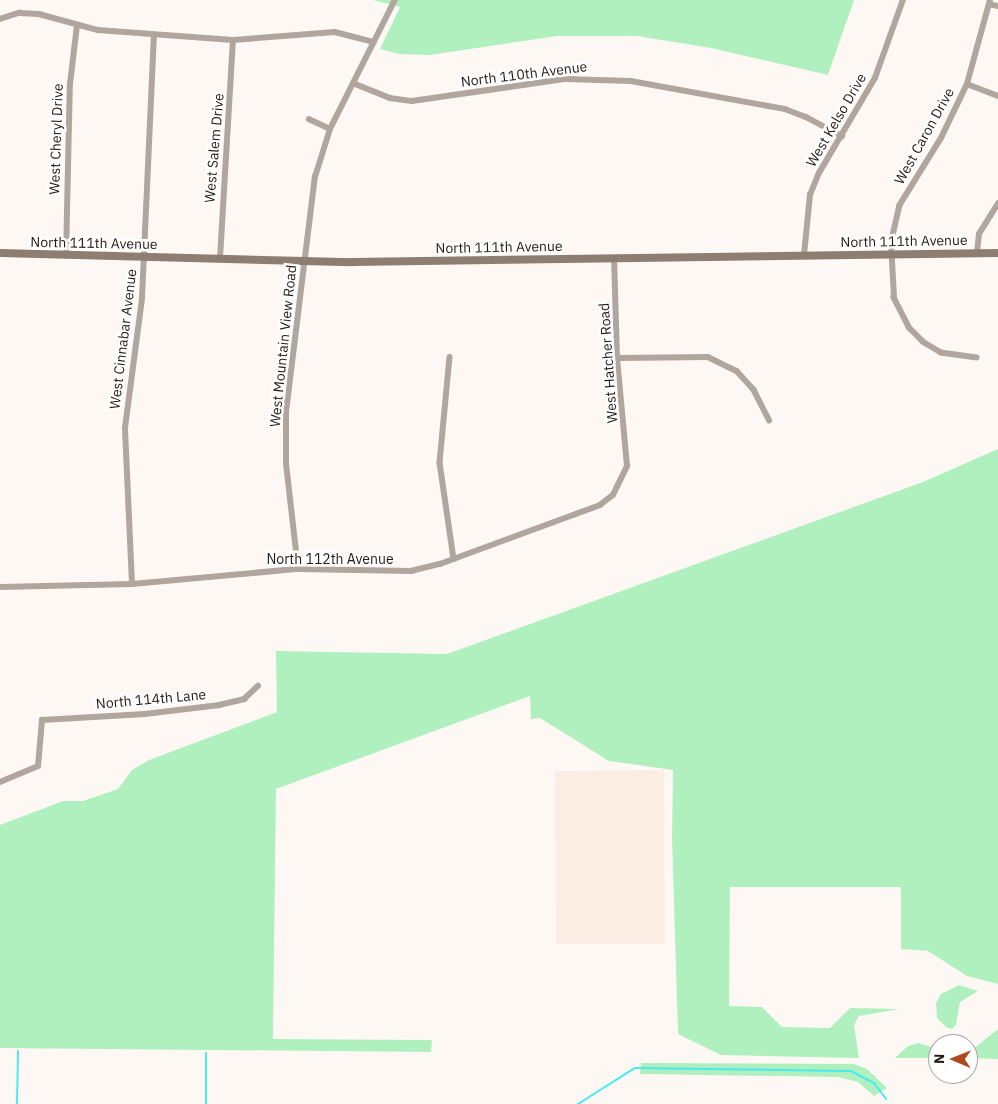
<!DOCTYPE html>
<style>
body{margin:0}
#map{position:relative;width:998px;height:1104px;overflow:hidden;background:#fef8f5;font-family:"IBM Plex Sans",sans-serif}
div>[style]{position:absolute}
.built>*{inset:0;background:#fcede4}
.green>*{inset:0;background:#b0f0bf}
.stream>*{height:2px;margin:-1px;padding:0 1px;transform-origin:1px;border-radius:1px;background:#4aeaf2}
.street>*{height:5.5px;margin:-2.75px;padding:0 2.75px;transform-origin:2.75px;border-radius:2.75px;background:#b1a69d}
.secondary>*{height:8px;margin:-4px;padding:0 4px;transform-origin:4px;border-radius:4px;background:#8e7e72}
span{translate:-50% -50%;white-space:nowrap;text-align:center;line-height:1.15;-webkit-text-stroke:5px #fff;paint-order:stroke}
.street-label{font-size:14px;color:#251b15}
.north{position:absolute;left:928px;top:1034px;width:50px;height:50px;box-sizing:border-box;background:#fff;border:1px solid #a8a4a1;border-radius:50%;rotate:271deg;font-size:14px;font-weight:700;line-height:20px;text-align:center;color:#251b15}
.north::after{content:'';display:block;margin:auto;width:18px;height:22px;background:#af4a1e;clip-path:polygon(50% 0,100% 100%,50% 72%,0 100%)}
</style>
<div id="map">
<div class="built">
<i style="clip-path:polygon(664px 770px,665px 944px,556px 944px,555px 771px)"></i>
</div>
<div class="green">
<i style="clip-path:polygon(373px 0,854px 0,828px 75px,711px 48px,637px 36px,557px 36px,430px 55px,399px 54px,380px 49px,400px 7px)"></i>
<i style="clip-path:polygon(998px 449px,998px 984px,967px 976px,928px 951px,901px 949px,901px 887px,730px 887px,729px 1006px,762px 1007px,782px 1027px,830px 1028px,850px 1008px,899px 1009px,859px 1016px,854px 1025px,859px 1058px,721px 1055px,678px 1034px,672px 838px,673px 770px,609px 761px,540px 718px,531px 719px,530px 696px,276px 789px,273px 1039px,432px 1040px,431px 1052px,0 1048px,0 825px,63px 801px,83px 801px,118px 789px,132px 770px,149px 760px,277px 712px,276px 651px,447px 654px,923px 482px)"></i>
<i style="clip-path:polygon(959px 985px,978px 991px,960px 1002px,956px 1025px,952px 1029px,946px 1027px,937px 1018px,936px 1003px,941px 994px)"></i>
<i style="clip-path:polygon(998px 1029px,998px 1059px,968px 1058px,968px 1053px)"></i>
<i style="clip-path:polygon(918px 1043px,938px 1049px,938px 1058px,895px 1058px,908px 1046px)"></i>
<i style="clip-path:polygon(641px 1063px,854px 1064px,867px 1069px,887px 1088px,874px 1096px,858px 1082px,838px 1077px,640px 1074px)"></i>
</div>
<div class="stream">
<i style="left:17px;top:1104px;width:53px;rotate:-88.9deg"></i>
<i style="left:206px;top:1104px;width:51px;rotate:-90deg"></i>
<i style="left:578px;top:1104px;width:67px;rotate:-32.3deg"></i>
<i style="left:635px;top:1068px;width:216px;rotate:0.8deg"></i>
<i style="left:851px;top:1071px;width:26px;rotate:28deg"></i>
<i style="left:874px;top:1083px;width:20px;rotate:53deg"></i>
</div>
<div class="street">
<i style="left:989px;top:4px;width:9px;rotate:13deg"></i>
<i style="left:0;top:19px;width:20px;rotate:-18deg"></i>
<i style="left:19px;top:13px;width:20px;rotate:3deg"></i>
<i style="left:39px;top:14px;width:61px;rotate:15.2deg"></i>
<i style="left:98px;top:30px;width:135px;rotate:4.2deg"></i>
<i style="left:233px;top:40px;width:102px;rotate:-4.5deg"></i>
<i style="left:335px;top:32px;width:40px;rotate:14.4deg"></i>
<i style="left:353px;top:83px;width:40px;rotate:22deg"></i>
<i style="left:390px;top:98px;width:22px;rotate:8deg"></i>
<i style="left:412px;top:101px;width:155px;rotate:-8.2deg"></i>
<i style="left:565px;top:79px;width:66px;rotate:1.7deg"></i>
<i style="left:631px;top:81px;width:157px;rotate:10.3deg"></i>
<i style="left:785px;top:109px;width:22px;rotate:21deg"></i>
<i style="left:806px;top:117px;width:41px;rotate:27.8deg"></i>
<i style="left:967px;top:84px;width:33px;rotate:21deg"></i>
<i style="left:309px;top:119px;width:23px;rotate:25deg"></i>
<i style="left:977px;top:253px;width:19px;rotate:-84deg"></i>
<i style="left:979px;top:234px;width:36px;rotate:-58deg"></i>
<i style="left:66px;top:255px;width:171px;rotate:-88.7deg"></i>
<i style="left:70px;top:84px;width:59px;rotate:-83.2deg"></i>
<i style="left:804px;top:255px;width:60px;rotate:-84.3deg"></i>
<i style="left:810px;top:195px;width:24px;rotate:-68deg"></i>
<i style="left:819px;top:173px;width:110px;rotate:-59.5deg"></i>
<i style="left:875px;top:78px;width:83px;rotate:-70.3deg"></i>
<i style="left:220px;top:258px;width:218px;rotate:-86.6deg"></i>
<i style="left:450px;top:357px;width:106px;rotate:95.4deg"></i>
<i style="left:440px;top:463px;width:97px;rotate:81.7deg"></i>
<i style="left:617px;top:358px;width:91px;rotate:-0.6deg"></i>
<i style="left:708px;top:357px;width:32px;rotate:26deg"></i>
<i style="left:737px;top:371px;width:25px;rotate:48deg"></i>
<i style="left:754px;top:390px;width:34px;rotate:63deg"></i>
<i style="left:977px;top:358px;width:36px;rotate:-172deg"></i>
<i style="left:941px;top:353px;width:21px;rotate:-149deg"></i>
<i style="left:923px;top:342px;width:20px;rotate:-135deg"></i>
<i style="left:909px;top:328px;width:34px;rotate:-117deg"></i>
<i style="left:894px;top:298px;width:56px;rotate:-93.1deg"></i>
<i style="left:891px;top:242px;width:37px;rotate:-77deg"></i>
<i style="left:899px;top:206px;width:80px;rotate:-58.3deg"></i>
<i style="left:941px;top:138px;width:60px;rotate:-64.3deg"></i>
<i style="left:967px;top:84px;width:87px;rotate:-74.7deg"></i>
<i style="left:298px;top:569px;width:106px;rotate:-96.5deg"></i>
<i style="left:286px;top:464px;width:52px;rotate:-90deg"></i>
<i style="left:286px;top:412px;width:237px;rotate:-83deg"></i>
<i style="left:315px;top:177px;width:50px;rotate:-72.6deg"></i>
<i style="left:330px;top:129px;width:144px;rotate:-63.3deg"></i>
<i style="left:132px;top:584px;width:156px;rotate:-92.6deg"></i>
<i style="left:125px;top:428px;width:131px;rotate:-82.5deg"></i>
<i style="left:142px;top:298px;width:262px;rotate:-87.4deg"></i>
<i style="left:0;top:587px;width:132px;rotate:-1.3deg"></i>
<i style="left:132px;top:584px;width:167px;rotate:-5.2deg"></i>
<i style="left:298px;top:569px;width:113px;rotate:1deg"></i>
<i style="left:411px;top:571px;width:30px;rotate:-14deg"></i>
<i style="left:440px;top:564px;width:171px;rotate:-20.2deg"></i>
<i style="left:600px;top:505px;width:16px;rotate:-38deg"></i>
<i style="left:613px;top:495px;width:32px;rotate:-64deg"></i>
<i style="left:627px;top:466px;width:108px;rotate:-95.3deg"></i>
<i style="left:617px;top:358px;width:99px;rotate:-91.7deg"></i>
<i style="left:0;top:782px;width:41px;rotate:-22.8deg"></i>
<i style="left:38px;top:766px;width:46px;rotate:-85deg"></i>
<i style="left:42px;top:720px;width:103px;rotate:-3.3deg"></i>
<i style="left:145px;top:714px;width:75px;rotate:-6.9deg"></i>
<i style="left:219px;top:705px;width:26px;rotate:-13deg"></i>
<i style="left:244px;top:699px;width:19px;rotate:-43deg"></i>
</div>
<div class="secondary">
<i style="left:0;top:253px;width:352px;rotate:1.5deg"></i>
<i style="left:352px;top:262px;width:646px;rotate:-0.8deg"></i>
</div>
<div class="street-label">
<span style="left:524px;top:74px;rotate:-7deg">North 110th Avenue</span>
<span style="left:836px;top:120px;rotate:-60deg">West Kelso Drive</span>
<span style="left:924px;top:136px;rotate:-61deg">West Caron Drive</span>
<span style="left:56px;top:139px;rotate:-88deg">West Cheryl Drive</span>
<span style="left:214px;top:148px;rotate:-85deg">West Salem Drive</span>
<span style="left:904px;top:241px;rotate:-1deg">North 111th Avenue</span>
<span style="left:94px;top:243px;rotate:1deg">North 111th Avenue</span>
<span style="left:499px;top:247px;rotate:-1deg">North 111th Avenue</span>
<span style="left:123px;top:339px;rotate:-83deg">West Cinnabar Avenue</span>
<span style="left:283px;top:346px;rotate:-84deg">West Mountain View Road</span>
<span style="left:608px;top:363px;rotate:-94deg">West Hatcher Road</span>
<span style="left:330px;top:559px">North 112th Avenue</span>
<span style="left:151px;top:699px;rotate:-5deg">North 114th Lane</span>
</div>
<div class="north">N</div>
</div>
